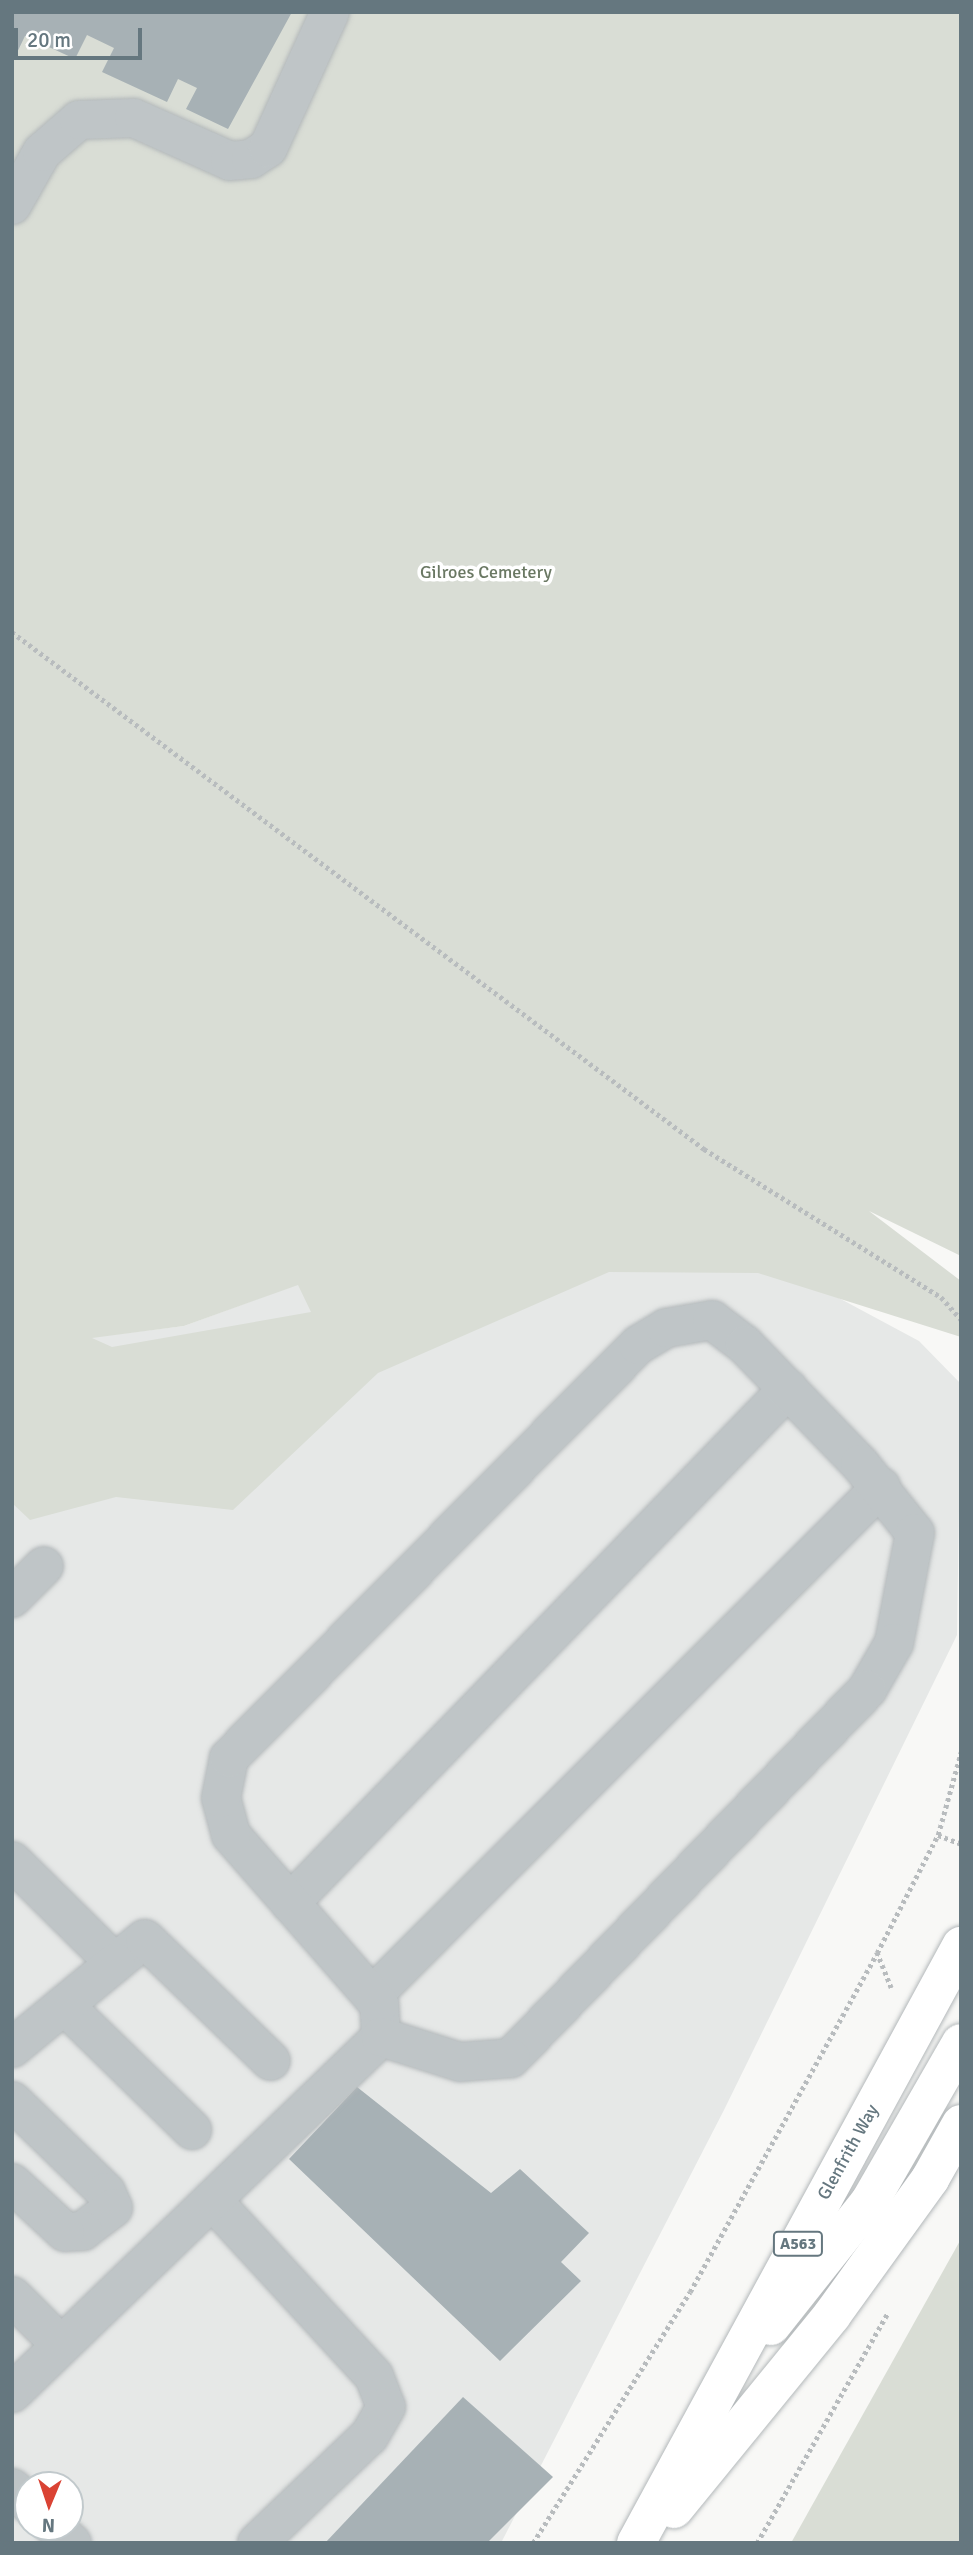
<!DOCTYPE html>
<style>
body{margin:0}
#map{position:relative;width:973px;height:2555px;overflow:hidden;background:#f8f8f6;font-family:Signika,sans-serif}
div>[style]{position:absolute}
.built>*{inset:0;background:#e6e8e7}
.green>*{inset:0;background:#d9ddd5}
.building>*{inset:0;background:#a7b1b5}
.path>*{height:4.5px;margin-top:-2.25px;transform-origin:0;background:repeating-linear-gradient(90deg,#b8bcbe 0 3.5px,transparent 0 7px)}
.roads{filter:drop-shadow(0 0 2px #b3b8ba) drop-shadow(0 0 2px #b3b8ba)}
.minor>*{height:38px;margin:-19px;padding:0 19px;transform-origin:19px;border-radius:19px;background:#bfc5c7}
.highway>*{height:38px;margin:-19px;padding:0 19px;transform-origin:19px;border-radius:19px;background:#fff}
span{translate:-50% -50%;white-space:nowrap;text-align:center;line-height:1.15;-webkit-text-stroke:7px #fff;paint-order:stroke}
.shield-label span{padding:2px 5px;background:#fff;border:2px solid;border-radius:5px;-webkit-text-stroke-width:0}
.shield-label{font-size:16px;color:#65777f;font-weight:700}
.park-label{font-size:18px;color:#6a7863}
.street-label{font-size:18px;color:#65777f}
.frame{position:absolute;inset:0;border:14px solid #65777f;pointer-events:none}
.north{position:absolute;left:14px;top:2471px;width:70px;height:70px;box-sizing:border-box;background:#fff;border:2px solid #c1c9cc;border-radius:50%;rotate:182deg;font-size:19px;font-weight:700;line-height:28px;text-align:center;color:#65777f}
.north::after{content:'';display:block;margin:auto;width:24px;height:32px;background:#da4334;clip-path:polygon(50% 0,100% 100%,50% 72%,0 100%)}
.scale{position:absolute;left:14px;top:28px;width:128px;height:32px;box-sizing:border-box;border:4px solid #65777f;border-top:0;padding-left:9px;font-size:21px;line-height:24px;white-space:nowrap;color:#65777f;-webkit-text-stroke:5px #fff;paint-order:stroke}
</style>
<div id="map">
<div class="built">
<i style="clip-path:polygon(evenodd,604px 1172px,919px 1341px,961px 1384px,957px 1635px,724px 2110px,501px 2543px,12px 2543px,12px 1347px,184px 1326px,604px 1172px,28px 2485px,70px 2485px,70px 2527px,28px 2527px,28px 2485px)"></i>
</div>
<div class="green">
<i style="clip-path:polygon(evenodd,12px 12px,961px 12px,961px 1256px,869px 1211px,961px 1281px,961px 1337px,758px 1273px,609px 1272px,378px 1373px,233px 1510px,116px 1497px,30px 1520px,12px 1503px,12px 12px,298px 1285px,311px 1312px,112px 1347px,92px 1338px,184px 1326px,298px 1285px)"></i>
<i style="clip-path:polygon(961px 2239px,961px 2543px,791px 2543px)"></i>
</div>
<div class="building">
<i style="clip-path:polygon(12px 12px,292px 12px,228px 129px,186px 109px,197px 88px,178px 79px,167px 102px,102px 72px,114px 48px,87px 35px,75px 59px,25px 36px,12px 63px)"></i>
<i style="clip-path:polygon(357px 2087px,491px 2193px,520px 2169px,589px 2233px,561px 2262px,581px 2281px,500px 2361px,289px 2159px)"></i>
<i style="clip-path:polygon(463px 2397px,553px 2477px,487px 2543px,325px 2543px)"></i>
</div>
<div class="path">
<i style="left:12px;top:632px;width:864px;rotate:36.76deg"></i>
<i style="left:704px;top:1149px;width:279px;rotate:32deg"></i>
<i style="left:941px;top:1297px;width:30px;rotate:48deg"></i>
<i style="left:938px;top:1835px;width:86px;rotate:-74.5deg"></i>
<i style="left:891px;top:1988px;width:38px;rotate:-112deg"></i>
<i style="left:877px;top:1953px;width:133px;rotate:-62.7deg"></i>
<i style="left:938px;top:1835px;width:25px;rotate:21deg"></i>
<i style="left:533px;top:2543px;width:296px;rotate:-58deg"></i>
<i style="left:690px;top:2292px;width:387px;rotate:-61.1deg"></i>
<i style="left:757px;top:2543px;width:263px;rotate:-60.4deg"></i>
</div>
<div class="roads">
<div class="minor">
<i style="left:12px;top:205px;width:61px;rotate:-60.5deg"></i>
<i style="left:42px;top:152px;width:49px;rotate:-40.9deg"></i>
<i style="left:79px;top:120px;width:55px;rotate:-2.1deg"></i>
<i style="left:134px;top:118px;width:105px;rotate:24.1deg"></i>
<i style="left:230px;top:161px;width:21px;rotate:-5deg"></i>
<i style="left:251px;top:159px;width:20px;rotate:-33deg"></i>
<i style="left:268px;top:148px;width:149px;rotate:-65.5deg"></i>
<i style="left:12px;top:1598px;width:45px;rotate:-45deg"></i>
<i style="left:12px;top:1861px;width:145px;rotate:44.7deg"></i>
<i style="left:115px;top:1963px;width:38px;rotate:-39deg"></i>
<i style="left:145px;top:1939px;width:175px;rotate:44.1deg"></i>
<i style="left:290px;top:1903px;width:716px;rotate:-45.91deg"></i>
<i style="left:372px;top:1996px;width:720px;rotate:-45deg"></i>
<i style="left:64px;top:2005px;width:179px;rotate:44.3deg"></i>
<i style="left:12px;top:2048px;width:134px;rotate:-39.5deg"></i>
<i style="left:12px;top:2101px;width:131px;rotate:44.1deg"></i>
<i style="left:106px;top:2192px;width:17px;rotate:66deg"></i>
<i style="left:113px;top:2208px;width:38px;rotate:143deg"></i>
<i style="left:83px;top:2231px;width:18px;rotate:177deg"></i>
<i style="left:65px;top:2232px;width:72px;rotate:-137.2deg"></i>
<i style="left:212px;top:2200px;width:239px;rotate:47.4deg"></i>
<i style="left:374px;top:2376px;width:33px;rotate:69deg"></i>
<i style="left:386px;top:2407px;width:34px;rotate:120deg"></i>
<i style="left:369px;top:2436px;width:155px;rotate:136.3deg"></i>
<i style="left:12px;top:2296px;width:69px;rotate:45deg"></i>
<i style="left:12px;top:2393px;width:513px;rotate:-43.97deg"></i>
<i style="left:381px;top:2037px;width:33px;rotate:-93deg"></i>
<i style="left:379px;top:2004px;width:225px;rotate:-131.2deg"></i>
<i style="left:231px;top:1835px;width:38px;rotate:-105deg"></i>
<i style="left:221px;top:1798px;width:41px;rotate:-78.7deg"></i>
<i style="left:229px;top:1758px;width:581px;rotate:-45.28deg"></i>
<i style="left:638px;top:1345px;width:33px;rotate:-31deg"></i>
<i style="left:666px;top:1328px;width:47px;rotate:-9.9deg"></i>
<i style="left:712px;top:1320px;width:41px;rotate:37.1deg"></i>
<i style="left:745px;top:1345px;width:165px;rotate:46deg"></i>
<i style="left:860px;top:1464px;width:88px;rotate:51.4deg"></i>
<i style="left:915px;top:1533px;width:112px;rotate:100.8deg"></i>
<i style="left:894px;top:1643px;width:54px;rotate:119.9deg"></i>
<i style="left:867px;top:1690px;width:512px;rotate:134.05deg"></i>
<i style="left:511px;top:2058px;width:51px;rotate:175.5deg"></i>
<i style="left:460px;top:2062px;width:83px;rotate:-162.4deg"></i>
<i style="left:12px;top:2488px;width:22px;rotate:43deg"></i>
<i style="left:54px;top:2527px;width:24px;rotate:42deg"></i>
</div>
<div class="highway">
<i style="left:771px;top:2326px;width:159px;rotate:-51.6deg"></i>
<i style="left:870px;top:2201px;width:182px;rotate:-60.1deg"></i>
<i style="left:674px;top:2509px;width:250px;rotate:-50.8deg"></i>
<i style="left:832px;top:2315px;width:168px;rotate:-54.2deg"></i>
<i style="left:930px;top:2179px;width:63px;rotate:-60.6deg"></i>
<i style="left:636px;top:2543px;width:680px;rotate:-61.44deg"></i>
</div>
</div>
<div class="shield-label">
<span style="left:798px;top:2244px">A563</span>
</div>
<div class="park-label">
<span style="left:486px;top:572px">Gilroes Cemetery</span>
</div>
<div class="street-label">
<span style="left:848px;top:2152px;rotate:-61deg">Glenfrith Way</span>
</div>
<div class="frame"></div>
<div class="north">N</div>
<div class="scale">20 m</div>
</div>
